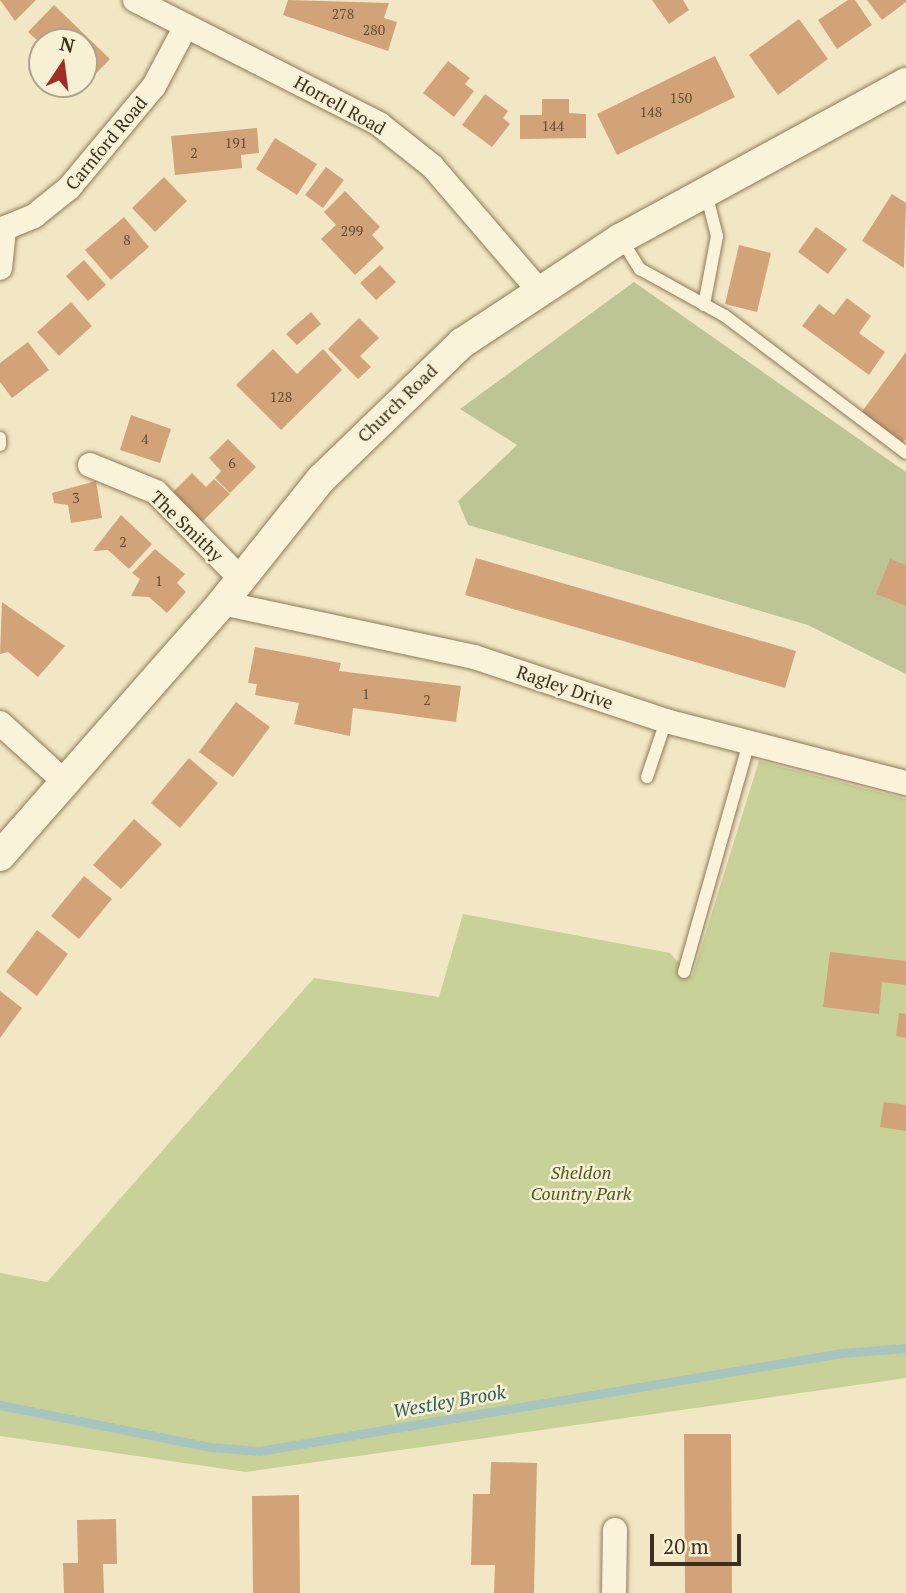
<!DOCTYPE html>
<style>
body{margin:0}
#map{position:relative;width:906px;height:1593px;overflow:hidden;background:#f2e7c5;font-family:"PT Serif",serif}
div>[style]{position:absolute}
.green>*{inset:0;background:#c7d198}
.cemetery>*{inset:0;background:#bdc597}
.stream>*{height:9px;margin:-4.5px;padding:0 4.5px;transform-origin:4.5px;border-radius:4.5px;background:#a7c5be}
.building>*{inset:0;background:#d2a378}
.roads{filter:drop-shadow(0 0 2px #8e7959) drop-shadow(0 0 2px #8e7959)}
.service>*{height:12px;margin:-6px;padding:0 6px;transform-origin:6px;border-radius:6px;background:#fbf3d9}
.minor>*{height:24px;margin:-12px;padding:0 12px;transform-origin:12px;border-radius:12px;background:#fbf3d9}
.tertiary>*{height:30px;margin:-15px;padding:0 15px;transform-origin:15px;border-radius:15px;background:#fbf3d9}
span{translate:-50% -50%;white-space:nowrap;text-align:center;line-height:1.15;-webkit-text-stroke:5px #f8f0d5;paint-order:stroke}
.number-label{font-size:14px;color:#624c34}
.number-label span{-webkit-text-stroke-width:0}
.street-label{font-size:18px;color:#3d2f1e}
.park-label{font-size:18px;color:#4a5b23;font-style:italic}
.water-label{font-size:19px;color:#2c5e5e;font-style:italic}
.north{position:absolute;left:28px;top:28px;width:70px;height:70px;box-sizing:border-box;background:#f8f0d5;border:2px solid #ada38c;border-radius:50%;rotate:13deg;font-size:19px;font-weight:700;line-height:28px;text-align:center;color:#3d2f1e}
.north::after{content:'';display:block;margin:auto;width:24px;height:32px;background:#a22b24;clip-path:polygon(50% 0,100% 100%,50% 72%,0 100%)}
.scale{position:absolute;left:650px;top:1534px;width:91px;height:32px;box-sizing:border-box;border:4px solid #3d2f1e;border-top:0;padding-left:9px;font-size:21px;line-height:24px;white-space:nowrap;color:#3d2f1e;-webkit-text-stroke:5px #f8f0d5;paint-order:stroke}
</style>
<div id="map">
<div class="green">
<i style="clip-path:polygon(759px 761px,906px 799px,906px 1378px,246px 1472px,0 1436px,0 1273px,47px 1282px,314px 978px,439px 997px,463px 914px,670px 953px,692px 977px)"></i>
</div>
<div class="cemetery">
<i style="clip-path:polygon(634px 282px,906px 472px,906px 674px,808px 625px,468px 525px,458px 501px,517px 445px,460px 409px)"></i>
</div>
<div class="stream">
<i style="left:0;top:1405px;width:215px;rotate:11.3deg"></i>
<i style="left:211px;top:1447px;width:48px;rotate:4.8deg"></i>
<i style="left:259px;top:1451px;width:591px;rotate:-9.54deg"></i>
<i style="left:842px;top:1353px;width:64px;rotate:-4.5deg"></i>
</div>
<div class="building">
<i style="clip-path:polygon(0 0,36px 0,15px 21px)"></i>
<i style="clip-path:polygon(288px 0,389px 3px,384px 18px,397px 22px,388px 51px,283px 15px)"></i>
<i style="clip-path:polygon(652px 0,683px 0,689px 10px,669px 24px)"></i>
<i style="clip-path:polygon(848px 0,855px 0,872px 25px,837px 49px,818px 20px)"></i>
<i style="clip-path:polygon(867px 0,906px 0,906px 2px,882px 20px)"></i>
<i style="clip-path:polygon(54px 5px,110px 59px,84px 86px,84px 42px,42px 45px,28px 32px)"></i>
<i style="clip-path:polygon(799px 19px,828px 59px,778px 95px,749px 55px)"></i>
<i style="clip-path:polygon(715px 56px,735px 97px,617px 155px,597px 114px)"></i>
<i style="clip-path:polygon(448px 61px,470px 78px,465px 84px,474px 91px,454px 117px,423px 93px)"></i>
<i style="clip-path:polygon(485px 94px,508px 111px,503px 118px,510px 124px,492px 147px,462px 125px)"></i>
<i style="clip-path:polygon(542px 99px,569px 99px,569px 113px,586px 114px,586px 138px,520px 139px,520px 115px,542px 115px)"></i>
<i style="clip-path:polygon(257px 128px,259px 153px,241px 155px,242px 168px,175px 175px,171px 136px)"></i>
<i style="clip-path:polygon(275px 138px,317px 164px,297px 195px,256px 169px)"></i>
<i style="clip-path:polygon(326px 167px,344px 180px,323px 208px,305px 195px)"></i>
<i style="clip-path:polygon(164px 177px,187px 201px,155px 232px,132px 208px)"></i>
<i style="clip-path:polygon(345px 191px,380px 227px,372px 235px,384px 248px,355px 275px,321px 239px,336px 225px,324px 212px)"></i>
<i style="clip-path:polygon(892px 194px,906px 203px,904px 268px,862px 241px)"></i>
<i style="clip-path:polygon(124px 217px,149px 247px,111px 280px,85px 250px)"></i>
<i style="clip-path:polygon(816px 227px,847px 249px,828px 274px,798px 252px)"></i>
<i style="clip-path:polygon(739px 245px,771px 253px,757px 312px,725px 304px)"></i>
<i style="clip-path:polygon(84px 260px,106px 285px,88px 301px,66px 276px)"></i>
<i style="clip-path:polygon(380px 265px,396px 282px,376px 300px,360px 283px)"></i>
<i style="clip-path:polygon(847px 298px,871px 316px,859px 333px,885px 352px,869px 375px,802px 326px,819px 304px,834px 315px)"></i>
<i style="clip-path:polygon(71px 302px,92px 326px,59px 356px,37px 332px)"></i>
<i style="clip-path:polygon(311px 312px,321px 324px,297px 345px,286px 334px)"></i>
<i style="clip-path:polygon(359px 318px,379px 338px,360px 356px,371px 367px,358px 379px,328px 349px)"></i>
<i style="clip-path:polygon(28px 342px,49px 370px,12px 398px,0 382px,0 363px)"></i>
<i style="clip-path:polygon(273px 349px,297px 374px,323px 349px,342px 370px,281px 430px,236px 385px)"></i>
<i style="clip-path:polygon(906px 352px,906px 439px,902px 443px,861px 413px)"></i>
<i style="clip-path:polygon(131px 415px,171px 429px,160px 463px,120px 450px)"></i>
<i style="clip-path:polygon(228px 439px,256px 467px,230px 493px,215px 478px,221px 471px,209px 458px)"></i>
<i style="clip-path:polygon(192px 473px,206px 487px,214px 479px,230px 494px,199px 525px,170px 495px)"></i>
<i style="clip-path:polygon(96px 481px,102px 518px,71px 523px,68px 505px,54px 503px,52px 493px)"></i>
<i style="clip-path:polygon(121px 515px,152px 544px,129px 569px,108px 550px,93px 551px)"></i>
<i style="clip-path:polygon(155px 549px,185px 574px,177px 583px,186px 592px,167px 613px,149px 597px,131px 596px,140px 579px,132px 573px)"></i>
<i style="clip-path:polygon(476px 558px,796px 651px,785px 688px,465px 595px)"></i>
<i style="clip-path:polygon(890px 559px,906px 565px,906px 606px,876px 594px)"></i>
<i style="clip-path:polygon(2px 602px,65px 646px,38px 677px,8px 652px,0 654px)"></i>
<i style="clip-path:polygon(255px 647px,341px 663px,339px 671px,461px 686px,456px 722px,353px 708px,350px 736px,294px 724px,299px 703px,255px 695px,257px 684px,248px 683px)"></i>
<i style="clip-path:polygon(236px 702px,270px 727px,233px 777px,199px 752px)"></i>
<i style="clip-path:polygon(189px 758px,218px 783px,180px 828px,151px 803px)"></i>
<i style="clip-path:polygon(134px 819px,162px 844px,121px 889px,93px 865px)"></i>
<i style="clip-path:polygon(84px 876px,112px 899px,79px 939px,51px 916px)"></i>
<i style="clip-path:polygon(37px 930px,68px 954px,37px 996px,6px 972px)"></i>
<i style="clip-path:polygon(830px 952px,906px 961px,906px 985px,882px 982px,879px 1014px,823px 1007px)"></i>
<i style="clip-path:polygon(0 991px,22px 1008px,0 1038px)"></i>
<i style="clip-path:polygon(899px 1013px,906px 1014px,906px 1038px,896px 1036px)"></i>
<i style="clip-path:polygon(884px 1102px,906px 1105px,906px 1131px,880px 1127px)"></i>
<i style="clip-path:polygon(684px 1434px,731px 1434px,732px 1593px,685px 1593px)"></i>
<i style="clip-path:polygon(491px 1462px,537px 1463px,534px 1593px,494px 1593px,495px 1565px,471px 1565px,473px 1494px,490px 1494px)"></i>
<i style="clip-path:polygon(299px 1495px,300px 1593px,253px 1593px,252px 1496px)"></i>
<i style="clip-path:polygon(116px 1519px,117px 1564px,103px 1564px,104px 1593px,64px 1593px,63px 1563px,78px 1563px,77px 1520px)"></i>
</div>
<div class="roads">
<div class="service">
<i style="left:621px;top:239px;width:36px;rotate:58deg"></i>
<i style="left:640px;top:269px;width:97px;rotate:28.9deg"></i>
<i style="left:725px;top:316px;width:227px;rotate:37.1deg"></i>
<i style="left:704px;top:305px;width:70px;rotate:-79.3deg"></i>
<i style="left:717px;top:236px;width:44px;rotate:-104.3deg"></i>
<i style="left:0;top:438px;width:7px;rotate:90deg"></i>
<i style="left:647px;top:777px;width:59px;rotate:-71.3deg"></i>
<i style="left:684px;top:972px;width:239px;rotate:-74.2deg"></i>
</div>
<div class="minor">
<i style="left:135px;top:0;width:274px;rotate:26.9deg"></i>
<i style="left:379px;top:124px;width:68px;rotate:38.4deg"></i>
<i style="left:432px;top:166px;width:161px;rotate:49.3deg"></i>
<i style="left:0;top:230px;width:37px;rotate:-22deg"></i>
<i style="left:34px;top:216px;width:45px;rotate:-38.7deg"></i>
<i style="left:69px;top:188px;width:133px;rotate:-50.2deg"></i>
<i style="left:154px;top:86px;width:66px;rotate:-61.9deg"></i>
<i style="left:0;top:268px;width:39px;rotate:-84deg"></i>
<i style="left:90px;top:465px;width:71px;rotate:22.2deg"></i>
<i style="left:156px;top:492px;width:122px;rotate:45.7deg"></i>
<i style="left:222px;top:603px;width:258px;rotate:12.1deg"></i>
<i style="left:474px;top:657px;width:202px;rotate:18.4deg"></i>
<i style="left:666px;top:721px;width:248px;rotate:14.5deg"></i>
<i style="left:0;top:723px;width:89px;rotate:42.3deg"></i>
<i style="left:614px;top:1593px;width:63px;rotate:-89.1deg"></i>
</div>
<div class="tertiary">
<i style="left:0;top:856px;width:337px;rotate:-48.7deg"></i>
<i style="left:222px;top:603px;width:159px;rotate:-51.4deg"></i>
<i style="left:321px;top:479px;width:196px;rotate:-44deg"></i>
<i style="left:462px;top:343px;width:189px;rotate:-33.4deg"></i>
<i style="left:620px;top:239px;width:326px;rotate:-28.6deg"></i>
</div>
</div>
<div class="number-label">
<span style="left:343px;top:14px">278</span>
<span style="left:374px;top:30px">280</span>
<span style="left:681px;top:98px">150</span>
<span style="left:651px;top:112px">148</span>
<span style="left:553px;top:126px">144</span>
<span style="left:236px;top:143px">191</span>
<span style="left:194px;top:153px">2</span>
<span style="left:352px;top:231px">299</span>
<span style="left:127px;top:240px">8</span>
<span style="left:281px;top:397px">128</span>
<span style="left:145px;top:439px">4</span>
<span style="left:232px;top:463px">6</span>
<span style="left:76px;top:498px">3</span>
<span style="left:123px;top:542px">2</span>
<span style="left:159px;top:581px">1</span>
<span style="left:366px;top:694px">1</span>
<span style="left:427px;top:700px">2</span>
</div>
<div class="street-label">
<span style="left:340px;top:105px;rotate:29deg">Horrell Road</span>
<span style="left:106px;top:143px;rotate:-50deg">Carnford Road</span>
<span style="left:397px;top:403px;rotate:-44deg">Church Road</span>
<span style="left:187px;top:526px;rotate:44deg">The Smithy</span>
<span style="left:565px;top:687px;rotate:19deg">Ragley Drive</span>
</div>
<div class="park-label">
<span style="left:581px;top:1183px">Sheldon<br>Country Park</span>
</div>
<div class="water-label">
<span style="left:449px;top:1401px;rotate:-10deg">Westley Brook</span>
</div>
<div class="north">N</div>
<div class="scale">20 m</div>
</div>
